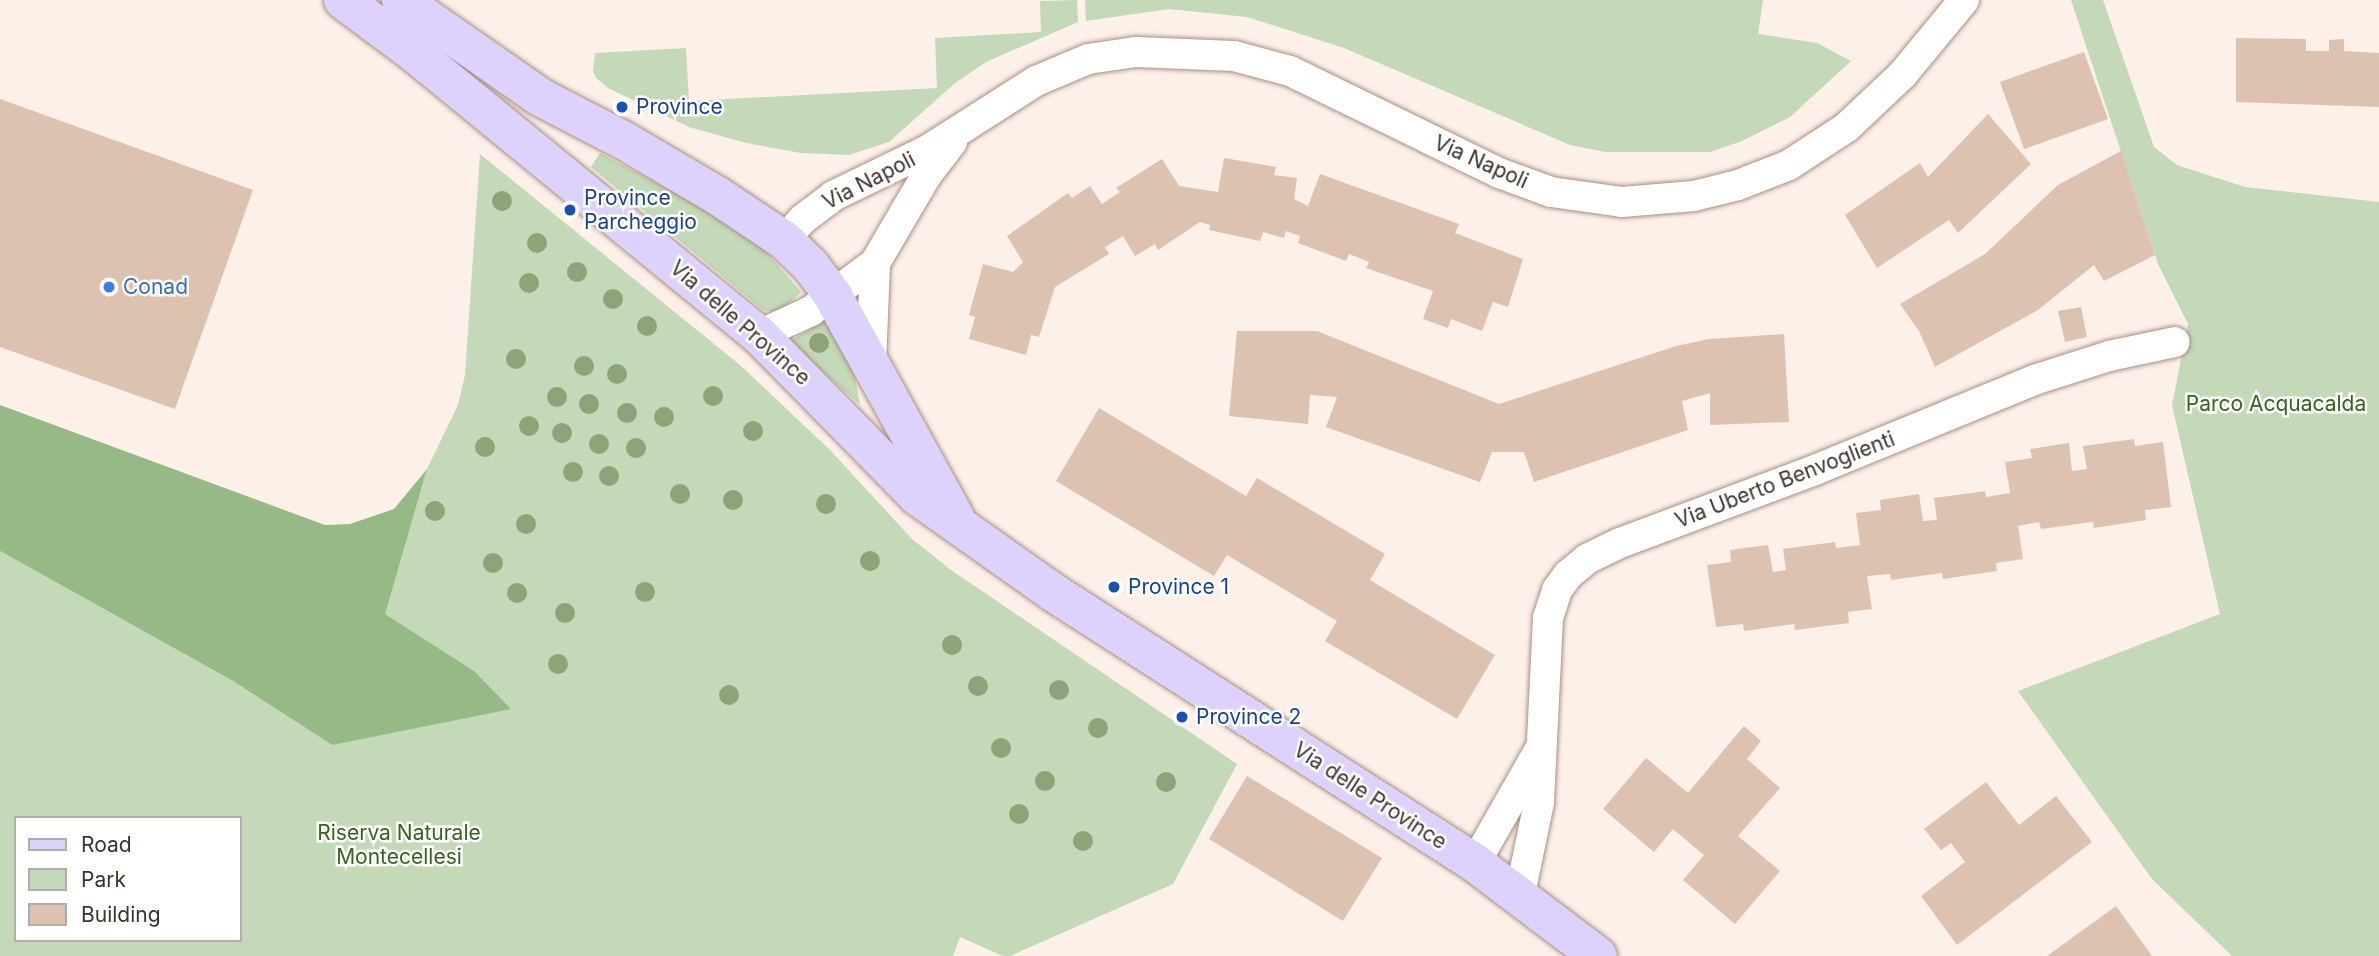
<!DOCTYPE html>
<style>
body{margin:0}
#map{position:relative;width:2379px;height:956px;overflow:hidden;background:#fcf0e9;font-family:Inter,sans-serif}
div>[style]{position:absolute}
.green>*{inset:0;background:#c3d9b8}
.forest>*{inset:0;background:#96ba85}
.building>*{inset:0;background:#dec2b0}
.roads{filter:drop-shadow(0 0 2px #aa8f7f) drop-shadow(0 0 2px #aa8f7f)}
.minor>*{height:30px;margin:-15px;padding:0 15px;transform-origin:15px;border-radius:15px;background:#fff}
.primary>*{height:38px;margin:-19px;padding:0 19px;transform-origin:19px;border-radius:19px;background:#dcd2fd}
.trees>*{width:20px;height:20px;margin:-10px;border-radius:50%;background:#90a378}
.dots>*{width:19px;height:19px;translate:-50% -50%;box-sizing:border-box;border:4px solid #fff;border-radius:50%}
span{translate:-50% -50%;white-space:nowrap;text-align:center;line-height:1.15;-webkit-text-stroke:5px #fff;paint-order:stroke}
.transit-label{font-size:21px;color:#164399}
.left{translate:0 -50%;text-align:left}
.street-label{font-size:21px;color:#3e332c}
.shop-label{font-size:21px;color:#366cbe}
.park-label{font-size:21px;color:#37641c}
.legend{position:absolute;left:14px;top:816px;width:228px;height:126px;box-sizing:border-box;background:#fff;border:2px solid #b2adab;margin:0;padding:9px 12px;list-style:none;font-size:21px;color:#3e332c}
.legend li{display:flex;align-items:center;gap:14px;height:35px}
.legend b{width:35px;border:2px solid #b2adab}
</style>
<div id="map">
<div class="green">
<i style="clip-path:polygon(1077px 0,1078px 22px,986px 62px,955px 83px,889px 142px,849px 155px,801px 153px,746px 143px,689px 127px,608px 88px,596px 78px,593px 71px,595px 53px,686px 48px,689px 101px,937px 88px,935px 38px,1041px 32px,1040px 1px)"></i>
<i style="clip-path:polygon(1085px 0,1763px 0,1758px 34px,1817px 43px,1851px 61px,1790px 117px,1742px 141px,1710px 152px,1606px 152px,1570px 145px,1344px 48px,1247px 17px,1169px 9px,1086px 21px)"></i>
<i style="clip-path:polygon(2071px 0,2103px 0,2154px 147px,2177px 165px,2245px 187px,2379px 202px,2379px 956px,2232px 956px,2152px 879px,2018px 691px,2220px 614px,2172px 405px,2188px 324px,2158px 264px)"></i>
<i style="clip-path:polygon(600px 153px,700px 206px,763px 248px,801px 292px,783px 309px,773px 312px,763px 310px,591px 167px)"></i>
<i style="clip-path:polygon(evenodd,480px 154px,740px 365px,830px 450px,912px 539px,951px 570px,1237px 764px,1173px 884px,1010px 956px,1003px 956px,960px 937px,953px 956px,0 956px,0 551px,233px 681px,332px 745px,474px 671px,384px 614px,427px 469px,458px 405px,465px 375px,480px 154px,16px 818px,240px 818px,240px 940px,16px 940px,16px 818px)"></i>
<i style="clip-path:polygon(828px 316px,853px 366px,860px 405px,790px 342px)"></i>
</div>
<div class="forest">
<i style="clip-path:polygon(0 405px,325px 525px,350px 524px,394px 509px,427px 469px,385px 614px,474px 671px,511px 709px,332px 745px,233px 681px,0 551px)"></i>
</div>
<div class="building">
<i style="clip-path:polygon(2236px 38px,2306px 39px,2306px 51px,2329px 51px,2329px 40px,2344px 39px,2344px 51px,2379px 53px,2379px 107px,2236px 102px)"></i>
<i style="clip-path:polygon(2084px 52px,2108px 119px,2024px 149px,2000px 82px)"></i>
<i style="clip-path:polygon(0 99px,253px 190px,175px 409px,0 347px)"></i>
<i style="clip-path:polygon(1988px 114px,2031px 164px,1958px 233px,1949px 220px,1877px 268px,1845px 215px,1920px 163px,1928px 177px)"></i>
<i style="clip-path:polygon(2121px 151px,2155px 255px,2104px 281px,2094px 265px,2038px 310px,1935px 367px,1919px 331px,1900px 304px,1985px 254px,2058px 185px)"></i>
<i style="clip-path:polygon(1224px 158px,1276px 167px,1274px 175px,1297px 178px,1294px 199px,1308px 206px,1320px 174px,1459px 224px,1455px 233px,1523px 259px,1508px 307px,1493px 302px,1482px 331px,1451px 319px,1448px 328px,1423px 319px,1433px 291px,1366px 268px,1369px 262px,1349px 254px,1346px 261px,1298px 243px,1300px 236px,1286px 231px,1284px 238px,1263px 232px,1260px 241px,1209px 230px,1210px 225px,1200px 222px,1158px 250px,1155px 244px,1135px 256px,1123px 236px,1105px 247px,1109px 254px,1055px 287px,1039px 337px,1031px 335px,1026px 355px,969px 339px,975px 317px,969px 315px,983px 264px,1013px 272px,1023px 262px,1007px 236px,1068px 193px,1072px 198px,1090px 186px,1102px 204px,1120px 192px,1116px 188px,1162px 159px,1179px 186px,1218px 192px)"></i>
<i style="clip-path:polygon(2081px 307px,2087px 337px,2065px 342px,2058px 311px)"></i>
<i style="clip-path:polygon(1237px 331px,1317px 331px,1499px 404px,1676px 346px,1709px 339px,1784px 334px,1789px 422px,1710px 425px,1710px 393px,1682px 401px,1688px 430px,1534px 482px,1524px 452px,1492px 452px,1480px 482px,1326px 427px,1337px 397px,1310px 395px,1308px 424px,1229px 416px)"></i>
<i style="clip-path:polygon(1099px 408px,1246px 496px,1257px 478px,1385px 554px,1370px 580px,1495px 655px,1457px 719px,1325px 641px,1337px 621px,1227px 555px,1214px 576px,1056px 481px)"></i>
<i style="clip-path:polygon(2134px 439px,2135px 446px,2163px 442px,2171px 507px,2145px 510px,2146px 520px,2094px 528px,2093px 522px,2041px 529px,2039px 522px,2018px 526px,2023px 559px,1996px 563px,1997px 571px,1943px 579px,1942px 573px,1891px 580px,1890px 574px,1867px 576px,1872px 609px,1848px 612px,1849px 623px,1795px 630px,1794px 624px,1744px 631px,1743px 624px,1716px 627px,1707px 565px,1731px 562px,1730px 550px,1768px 545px,1773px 572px,1786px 570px,1783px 549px,1835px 542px,1836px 548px,1860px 545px,1856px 513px,1881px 510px,1880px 500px,1919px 494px,1923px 521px,1937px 520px,1934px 498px,1985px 491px,1986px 497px,2010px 493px,2005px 462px,2032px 458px,2030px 449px,2069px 443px,2072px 471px,2087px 469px,2083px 446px)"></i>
<i style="clip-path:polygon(1744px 726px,1761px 741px,1747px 759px,1780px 788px,1738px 836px,1780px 871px,1735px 924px,1683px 880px,1704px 855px,1673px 829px,1654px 852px,1603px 809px,1646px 758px,1688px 793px)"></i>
<i style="clip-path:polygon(1247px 776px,1382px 858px,1343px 921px,1209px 839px)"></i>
<i style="clip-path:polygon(1986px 782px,2019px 825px,2056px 796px,2092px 842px,1957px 945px,1921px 896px,1965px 862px,1951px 843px,1941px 850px,1924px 829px)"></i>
<i style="clip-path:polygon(2116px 906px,2152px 956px,2047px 956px)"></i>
</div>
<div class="roads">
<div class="minor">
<i style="left:784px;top:240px;width:28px;rotate:-48deg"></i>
<i style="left:803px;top:219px;width:38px;rotate:-37deg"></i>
<i style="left:833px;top:196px;width:106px;rotate:-25.8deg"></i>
<i style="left:928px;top:150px;width:128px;rotate:-32.6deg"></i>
<i style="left:1036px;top:81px;width:56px;rotate:-22.9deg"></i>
<i style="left:1088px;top:59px;width:49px;rotate:-8.3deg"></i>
<i style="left:1136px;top:52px;width:98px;rotate:2.3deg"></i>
<i style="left:1234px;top:56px;width:58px;rotate:15deg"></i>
<i style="left:1290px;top:71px;width:233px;rotate:26deg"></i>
<i style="left:1499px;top:173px;width:55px;rotate:20.1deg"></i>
<i style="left:1551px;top:192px;width:72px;rotate:8deg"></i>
<i style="left:1622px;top:202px;width:72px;rotate:-4.8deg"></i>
<i style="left:1694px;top:196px;width:45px;rotate:-14deg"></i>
<i style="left:1738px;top:185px;width:55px;rotate:-21.4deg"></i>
<i style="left:1789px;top:165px;width:69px;rotate:-33.2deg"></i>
<i style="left:1847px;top:127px;width:77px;rotate:-43.4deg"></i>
<i style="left:1903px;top:74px;width:96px;rotate:-50.5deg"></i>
<i style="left:759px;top:335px;width:57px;rotate:-24.8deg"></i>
<i style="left:811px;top:311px;width:80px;rotate:-36.9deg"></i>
<i style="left:875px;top:263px;width:101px;rotate:-59.6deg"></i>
<i style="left:926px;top:176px;width:43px;rotate:-52.6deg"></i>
<i style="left:871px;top:364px;width:101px;rotate:-87.7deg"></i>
<i style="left:1475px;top:863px;width:131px;rotate:-60.3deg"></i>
<i style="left:1520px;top:894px;width:94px;rotate:-78.3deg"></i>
<i style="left:1539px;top:802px;width:184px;rotate:-87.2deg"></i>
<i style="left:1548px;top:618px;width:29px;rotate:-72deg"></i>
<i style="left:1557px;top:590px;width:19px;rotate:-54deg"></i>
<i style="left:1568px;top:575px;width:25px;rotate:-40deg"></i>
<i style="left:1587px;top:559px;width:37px;rotate:-26deg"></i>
<i style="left:1620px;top:543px;width:208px;rotate:-20.5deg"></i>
<i style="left:1815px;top:470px;width:237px;rotate:-22.3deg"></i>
<i style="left:2034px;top:380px;width:79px;rotate:-17.7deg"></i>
<i style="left:2109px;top:356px;width:67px;rotate:-12deg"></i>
</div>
<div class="primary">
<i style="left:343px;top:0;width:87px;rotate:36.6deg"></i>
<i style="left:413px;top:52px;width:447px;rotate:39.3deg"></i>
<i style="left:759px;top:335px;width:226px;rotate:45.5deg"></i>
<i style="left:917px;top:496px;width:168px;rotate:35.3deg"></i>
<i style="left:1054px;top:593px;width:500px;rotate:32.67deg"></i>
<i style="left:1475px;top:863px;width:154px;rotate:37.1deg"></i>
<i style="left:401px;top:0;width:169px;rotate:34.9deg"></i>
<i style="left:540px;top:97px;width:93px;rotate:27.4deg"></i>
<i style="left:623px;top:140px;width:110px;rotate:30.5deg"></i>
<i style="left:718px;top:196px;width:79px;rotate:33.7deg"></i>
<i style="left:784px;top:240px;width:36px;rotate:44deg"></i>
<i style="left:810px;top:265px;width:39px;rotate:53deg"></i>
<i style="left:833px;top:296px;width:252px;rotate:61.1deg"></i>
</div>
</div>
<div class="trees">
<i style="left:502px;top:201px"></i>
<i style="left:537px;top:243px"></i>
<i style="left:577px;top:272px"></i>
<i style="left:529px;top:283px"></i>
<i style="left:613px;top:299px"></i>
<i style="left:647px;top:326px"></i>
<i style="left:819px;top:343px"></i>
<i style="left:516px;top:359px"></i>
<i style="left:584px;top:366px"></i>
<i style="left:617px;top:374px"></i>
<i style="left:713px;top:396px"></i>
<i style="left:557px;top:397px"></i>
<i style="left:589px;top:404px"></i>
<i style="left:627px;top:413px"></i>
<i style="left:664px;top:417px"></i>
<i style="left:529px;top:426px"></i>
<i style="left:753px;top:431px"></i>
<i style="left:562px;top:433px"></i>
<i style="left:599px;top:444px"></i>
<i style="left:485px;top:447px"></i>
<i style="left:636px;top:448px"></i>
<i style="left:573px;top:472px"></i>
<i style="left:609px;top:476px"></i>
<i style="left:680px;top:494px"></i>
<i style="left:733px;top:500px"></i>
<i style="left:826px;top:504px"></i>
<i style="left:435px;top:511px"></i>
<i style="left:526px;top:524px"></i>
<i style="left:870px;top:561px"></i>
<i style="left:493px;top:563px"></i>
<i style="left:645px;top:592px"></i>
<i style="left:517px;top:593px"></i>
<i style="left:565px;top:613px"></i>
<i style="left:952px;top:645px"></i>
<i style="left:558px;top:664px"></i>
<i style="left:978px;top:686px"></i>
<i style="left:1059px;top:690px"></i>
<i style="left:729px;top:695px"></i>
<i style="left:1098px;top:728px"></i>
<i style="left:1001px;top:748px"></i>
<i style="left:1045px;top:781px"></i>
<i style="left:1166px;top:782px"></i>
<i style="left:1019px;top:814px"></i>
<i style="left:1083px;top:841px"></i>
</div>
<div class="dots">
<i style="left:622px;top:107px;background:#1a4fb4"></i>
<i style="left:570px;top:210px;background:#1a4fb4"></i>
<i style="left:109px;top:287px;background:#3f7fe0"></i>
<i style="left:1114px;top:587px;background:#1a4fb4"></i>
<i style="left:1182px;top:717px;background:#1a4fb4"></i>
</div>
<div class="transit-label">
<span class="left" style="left:636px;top:107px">Province</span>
<span class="left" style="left:584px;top:210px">Province<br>Parcheggio</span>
<span class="left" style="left:1128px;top:587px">Province 1</span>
<span class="left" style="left:1196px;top:717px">Province 2</span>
</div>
<div class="street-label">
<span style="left:1481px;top:162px;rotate:24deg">Via Napoli</span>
<span style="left:869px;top:181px;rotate:-27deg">Via Napoli</span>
<span style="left:740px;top:323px;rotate:41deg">Via delle Province</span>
<span style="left:1785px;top:480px;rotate:-21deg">Via Uberto Benvoglienti</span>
<span style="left:1370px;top:796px;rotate:33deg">Via delle Province</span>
</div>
<div class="shop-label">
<span class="left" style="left:123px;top:287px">Conad</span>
</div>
<div class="park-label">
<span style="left:2276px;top:404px">Parco Acquacalda</span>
<span style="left:399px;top:845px">Riserva Naturale<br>Montecellesi</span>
</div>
<ul class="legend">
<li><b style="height:9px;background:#dcd2fd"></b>Road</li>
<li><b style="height:19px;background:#c3d9b8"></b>Park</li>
<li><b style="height:19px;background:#dec2b0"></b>Building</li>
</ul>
</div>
